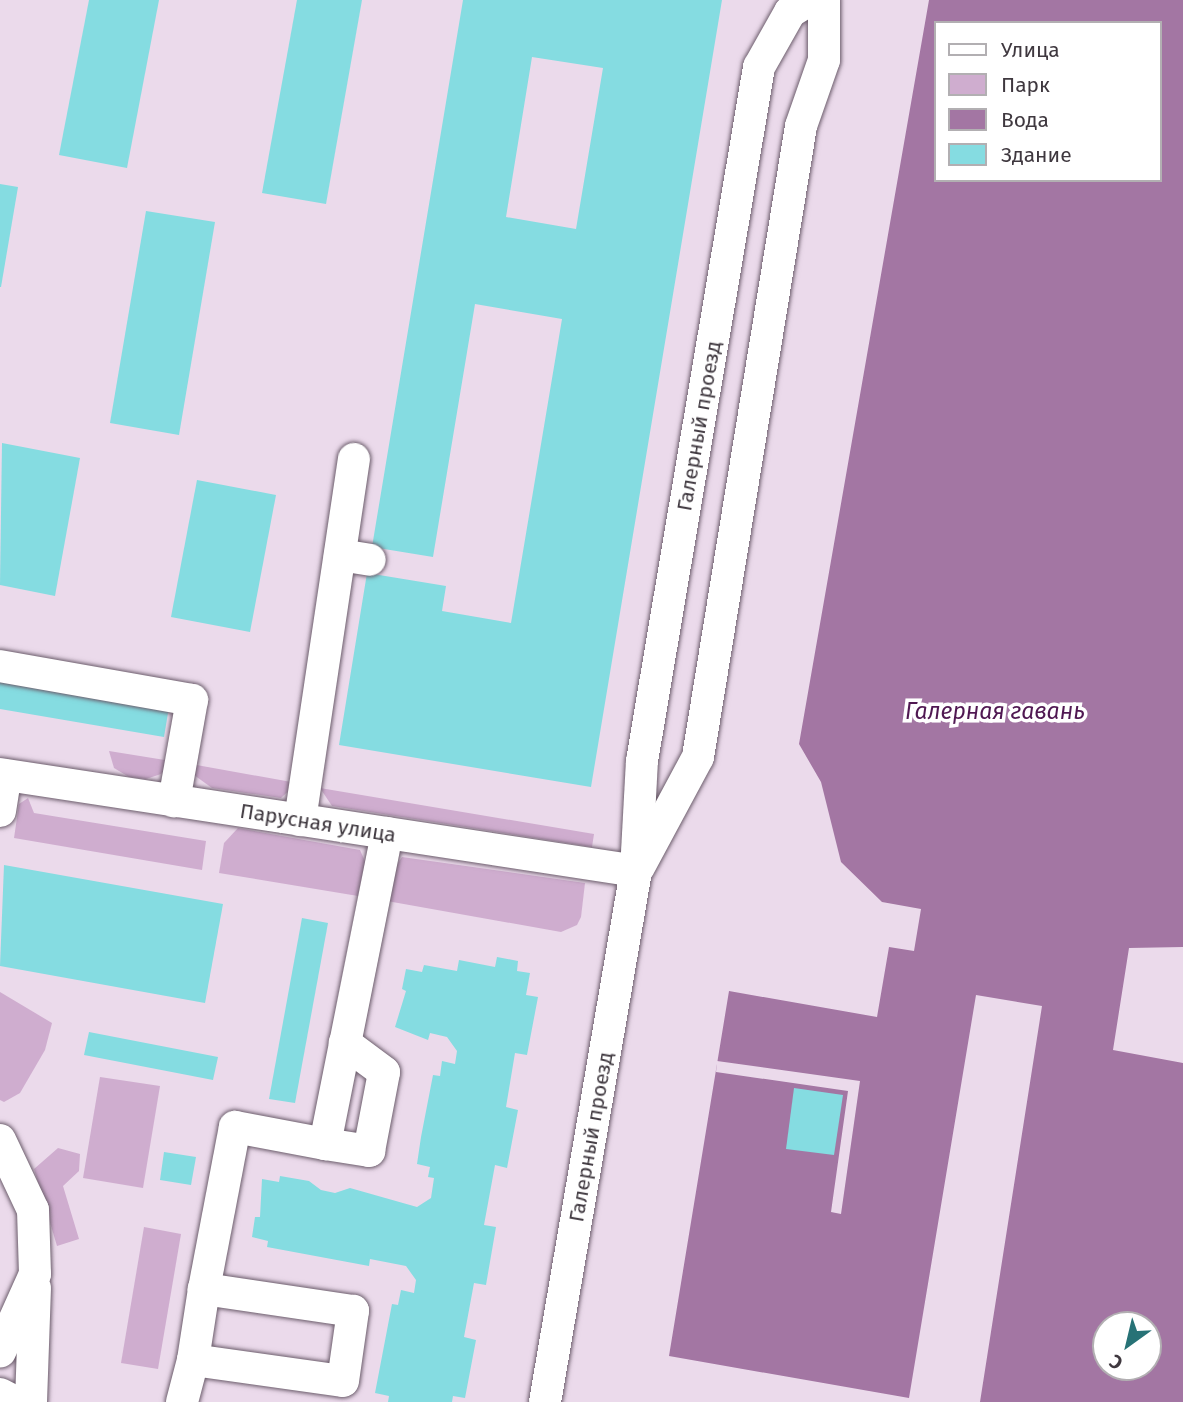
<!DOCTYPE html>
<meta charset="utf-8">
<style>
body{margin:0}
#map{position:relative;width:1183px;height:1402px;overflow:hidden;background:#ebdaeb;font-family:"Fira Sans",sans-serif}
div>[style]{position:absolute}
.green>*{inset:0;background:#cfadcf}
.water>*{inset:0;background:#a376a3}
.pier>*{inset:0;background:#ebdaeb}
.building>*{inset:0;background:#85dce1}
.roads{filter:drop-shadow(0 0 2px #6c5d6c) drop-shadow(0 0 2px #6c5d6c)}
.minor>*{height:32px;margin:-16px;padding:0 16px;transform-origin:16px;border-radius:16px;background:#fff}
span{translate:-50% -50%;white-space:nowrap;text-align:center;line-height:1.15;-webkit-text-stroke:7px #fff;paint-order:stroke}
.street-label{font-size:21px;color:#3f383f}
.water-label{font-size:23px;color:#501852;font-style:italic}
.legend{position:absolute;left:934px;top:21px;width:228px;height:161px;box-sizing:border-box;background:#fff;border:2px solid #b2afb2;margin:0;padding:9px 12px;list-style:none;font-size:21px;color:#3f383f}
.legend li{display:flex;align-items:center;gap:14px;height:35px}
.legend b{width:35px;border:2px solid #b2afb2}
.north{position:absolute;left:1092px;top:1311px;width:70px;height:70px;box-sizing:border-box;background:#fff;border:2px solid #b2afb2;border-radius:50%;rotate:214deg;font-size:19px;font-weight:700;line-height:28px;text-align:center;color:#3f383f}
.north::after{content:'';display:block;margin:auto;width:24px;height:32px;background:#277276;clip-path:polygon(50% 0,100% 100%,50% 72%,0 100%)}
</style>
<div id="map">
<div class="green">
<i style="clip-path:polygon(109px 751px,171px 761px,161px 774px,146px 779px,129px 777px,114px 768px)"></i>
<i style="clip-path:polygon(191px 764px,297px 783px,281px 798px,212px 788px,194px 775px)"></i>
<i style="clip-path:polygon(320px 788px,594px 834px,592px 847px,332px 806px)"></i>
<i style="clip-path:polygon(28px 798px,34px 813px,206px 841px,202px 870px,14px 838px,19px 804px)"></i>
<i style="clip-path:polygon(238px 828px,360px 850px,368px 868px,364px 897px,219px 873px,224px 843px)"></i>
<i style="clip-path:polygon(402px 857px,585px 883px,581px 917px,577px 925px,561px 932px,387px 901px,392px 872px)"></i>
<i style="clip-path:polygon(0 992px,52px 1023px,45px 1050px,20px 1093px,4px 1102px,0 1100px)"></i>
<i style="clip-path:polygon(100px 1077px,160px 1086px,143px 1188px,83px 1178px)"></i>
<i style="clip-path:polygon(58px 1148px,80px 1154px,79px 1171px,63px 1186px,79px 1239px,57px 1246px,34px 1169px)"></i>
<i style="clip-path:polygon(144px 1227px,181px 1234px,158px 1369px,121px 1363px)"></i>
</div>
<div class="water">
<i style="clip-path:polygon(evenodd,929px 0,1183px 0,1183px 947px,1129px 948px,1113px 1050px,1183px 1063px,1183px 1402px,980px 1402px,1042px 1006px,976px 995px,909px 1398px,669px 1356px,729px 991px,877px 1017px,889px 947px,914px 951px,921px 909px,882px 902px,841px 862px,821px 782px,799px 744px,929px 0,936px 23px,1160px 23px,1160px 180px,936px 180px,936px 23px,929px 0,1106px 1325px,1148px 1325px,1148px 1367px,1106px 1367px,1106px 1325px)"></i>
</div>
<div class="pier">
<i style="clip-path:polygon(717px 1061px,860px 1081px,841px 1214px,831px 1212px,848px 1091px,716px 1072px)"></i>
</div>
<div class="building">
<i style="clip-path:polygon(89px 0,159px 0,127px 168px,59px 155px)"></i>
<i style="clip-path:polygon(297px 0,362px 0,326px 204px,262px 193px)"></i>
<i style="clip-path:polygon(evenodd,463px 0,722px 0,591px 787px,339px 745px,367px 573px,446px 586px,442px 611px,511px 623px,562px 319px,475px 304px,433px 557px,372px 547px,463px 0,532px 57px,603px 68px,576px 229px,506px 217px,532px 57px)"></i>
<i style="clip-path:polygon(0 184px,18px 187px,1px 287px,0 287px)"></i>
<i style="clip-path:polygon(146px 211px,215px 222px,179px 435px,110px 423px)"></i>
<i style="clip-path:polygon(2px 443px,80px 458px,55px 596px,0 585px)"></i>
<i style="clip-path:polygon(197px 480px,276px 495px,250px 632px,171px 617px)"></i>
<i style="clip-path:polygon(0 678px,169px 707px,164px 737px,0 709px)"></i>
<i style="clip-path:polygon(4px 865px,223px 904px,205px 1003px,0 966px)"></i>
<i style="clip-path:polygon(302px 918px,328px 923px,295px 1103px,269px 1099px)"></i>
<i style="clip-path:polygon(497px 957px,518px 961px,517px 971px,530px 973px,526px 995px,538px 997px,527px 1055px,515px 1053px,506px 1107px,518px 1110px,507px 1168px,495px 1165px,484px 1225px,496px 1227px,486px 1285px,474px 1283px,464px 1337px,476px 1340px,465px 1398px,453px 1396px,452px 1402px,388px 1402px,389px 1396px,375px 1393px,392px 1304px,398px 1305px,401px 1290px,414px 1293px,416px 1280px,406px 1266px,370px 1259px,369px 1266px,267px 1247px,268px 1241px,252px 1237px,255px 1217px,260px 1217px,262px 1179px,279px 1182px,280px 1176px,309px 1181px,321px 1190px,335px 1193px,350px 1188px,417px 1207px,431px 1198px,434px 1178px,428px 1177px,430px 1167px,417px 1164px,421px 1137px,433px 1075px,440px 1076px,442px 1061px,455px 1064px,457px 1051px,447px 1037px,430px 1033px,428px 1040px,395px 1027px,406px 991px,402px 989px,406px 969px,422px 972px,424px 965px,457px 971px,459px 960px,495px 967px)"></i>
<i style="clip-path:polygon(89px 1032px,218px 1057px,213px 1080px,84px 1055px)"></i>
<i style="clip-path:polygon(794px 1088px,843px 1095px,834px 1155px,786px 1149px)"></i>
<i style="clip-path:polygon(164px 1152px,196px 1157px,191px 1185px,160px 1180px)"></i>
</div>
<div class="roads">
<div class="minor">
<i style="left:340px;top:555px;width:30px;rotate:9deg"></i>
<i style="left:0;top:666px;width:195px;rotate:10deg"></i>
<i style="left:192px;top:700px;width:103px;rotate:100.1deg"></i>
<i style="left:0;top:774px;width:643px;rotate:8.67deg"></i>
<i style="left:0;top:811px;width:36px;rotate:-81deg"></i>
<i style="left:300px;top:820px;width:365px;rotate:-81.5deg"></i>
<i style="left:639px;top:867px;width:125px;rotate:-61.8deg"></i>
<i style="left:698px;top:757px;width:639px;rotate:-80.73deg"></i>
<i style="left:801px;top:126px;width:70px;rotate:-70.8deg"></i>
<i style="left:824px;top:60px;width:60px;rotate:-90deg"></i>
<i style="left:0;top:1140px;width:77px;rotate:64.8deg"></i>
<i style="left:33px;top:1210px;width:64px;rotate:88.2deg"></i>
<i style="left:35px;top:1274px;width:85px;rotate:114.2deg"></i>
<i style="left:325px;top:1144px;width:45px;rotate:9deg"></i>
<i style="left:369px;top:1151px;width:80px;rotate:-79.2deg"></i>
<i style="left:384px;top:1072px;width:49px;rotate:-143.4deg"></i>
<i style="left:193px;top:1360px;width:72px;rotate:-81.2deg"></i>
<i style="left:0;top:1394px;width:18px;rotate:27deg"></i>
<i style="left:31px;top:1402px;width:114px;rotate:-88deg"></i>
<i style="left:182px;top:1402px;width:43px;rotate:-75.3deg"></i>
<i style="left:193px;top:1360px;width:151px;rotate:8deg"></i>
<i style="left:343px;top:1381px;width:71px;rotate:-81.9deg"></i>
<i style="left:353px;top:1311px;width:151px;rotate:-171.6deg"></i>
<i style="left:204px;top:1289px;width:165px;rotate:-79.2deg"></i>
<i style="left:235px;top:1127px;width:92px;rotate:10.7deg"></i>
<i style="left:325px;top:1144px;width:317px;rotate:-78.7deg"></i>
<i style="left:545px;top:1402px;width:539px;rotate:-80.28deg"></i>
<i style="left:636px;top:871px;width:110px;rotate:-86.9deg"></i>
<i style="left:642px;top:761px;width:704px;rotate:-80.43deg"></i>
<i style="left:759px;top:67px;width:63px;rotate:-60.6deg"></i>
<i style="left:790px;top:12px;width:22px;rotate:-32deg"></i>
</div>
</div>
<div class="street-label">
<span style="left:699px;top:426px;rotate:-80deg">Галерный проезд</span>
<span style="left:318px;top:823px;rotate:9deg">Парусная улица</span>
<span style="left:591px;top:1137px;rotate:-80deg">Галерный проезд</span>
</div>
<div class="water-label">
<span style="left:995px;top:711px">Галерная гавань</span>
</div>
<ul class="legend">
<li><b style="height:9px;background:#fff"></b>Улица</li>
<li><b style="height:19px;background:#cfadcf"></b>Парк</li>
<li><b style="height:19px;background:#a376a3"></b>Вода</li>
<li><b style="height:19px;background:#85dce1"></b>Здание</li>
</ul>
<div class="north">С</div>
</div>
